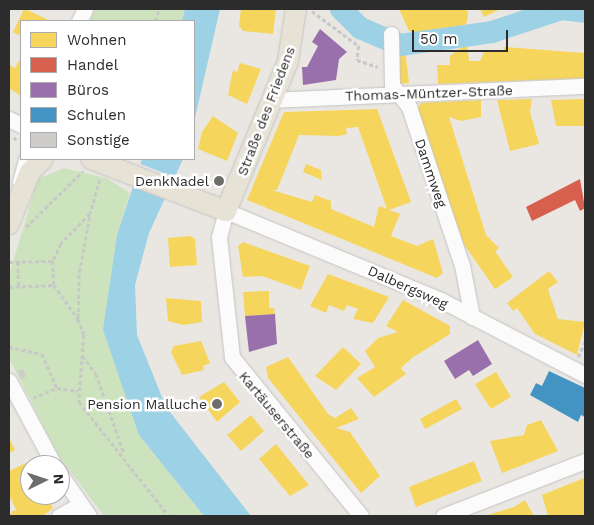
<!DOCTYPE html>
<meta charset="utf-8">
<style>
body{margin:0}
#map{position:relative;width:594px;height:525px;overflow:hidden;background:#eae7e3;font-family:"Work Sans",sans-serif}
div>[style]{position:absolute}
.green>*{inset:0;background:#cde3be}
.water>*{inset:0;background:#9cd1e6}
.pier>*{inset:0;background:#eae7e3}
.homes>*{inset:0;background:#f6d55c}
.shops>*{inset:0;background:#d6604d}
.offices>*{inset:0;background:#9970ab}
.schools>*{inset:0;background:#4393c3}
.river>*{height:22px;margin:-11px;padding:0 11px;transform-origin:11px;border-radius:11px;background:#9cd1e6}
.building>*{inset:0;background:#cfcdca}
.path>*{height:2.5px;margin-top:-1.25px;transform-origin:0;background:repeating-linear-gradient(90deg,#c8c8c7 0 4px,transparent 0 6.5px)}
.roads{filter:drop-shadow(0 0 1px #c4c3c2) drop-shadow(0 0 1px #c4c3c2)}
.minor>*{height:15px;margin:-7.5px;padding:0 7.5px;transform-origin:7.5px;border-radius:7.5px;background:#fcfbfb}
.major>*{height:20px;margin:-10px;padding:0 10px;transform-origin:10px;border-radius:10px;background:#e6e2d5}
.dots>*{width:14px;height:14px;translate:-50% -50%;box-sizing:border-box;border:2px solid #fff;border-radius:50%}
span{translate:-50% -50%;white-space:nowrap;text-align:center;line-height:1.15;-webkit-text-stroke:5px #fff;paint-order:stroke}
.street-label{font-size:14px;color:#2c2c2c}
.poi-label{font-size:14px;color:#2c2c2c}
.right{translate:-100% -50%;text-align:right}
.frame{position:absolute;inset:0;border:10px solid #2c2c2c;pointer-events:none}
.legend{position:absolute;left:20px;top:20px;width:175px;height:140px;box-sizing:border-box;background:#fff;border:1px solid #ababab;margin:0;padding:6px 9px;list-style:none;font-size:15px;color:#2c2c2c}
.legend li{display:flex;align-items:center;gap:10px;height:25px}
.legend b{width:25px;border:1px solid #ababab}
.north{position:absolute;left:20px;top:455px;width:50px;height:50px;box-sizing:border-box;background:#fff;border:1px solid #ababab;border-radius:50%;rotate:86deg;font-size:14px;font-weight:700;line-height:20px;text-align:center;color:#2c2c2c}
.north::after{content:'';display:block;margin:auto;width:18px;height:22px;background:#6e6d6c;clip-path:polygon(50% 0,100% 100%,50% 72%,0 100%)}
.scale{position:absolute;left:412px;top:30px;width:96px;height:22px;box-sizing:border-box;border:2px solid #2c2c2c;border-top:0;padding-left:6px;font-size:15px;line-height:18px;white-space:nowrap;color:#2c2c2c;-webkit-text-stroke:4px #fff;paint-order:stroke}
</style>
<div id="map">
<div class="green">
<i style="clip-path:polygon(95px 9px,185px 9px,182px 21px,90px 21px)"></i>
<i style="clip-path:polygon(64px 168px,106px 178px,130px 193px,117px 235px,139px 435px,204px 516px,104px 516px,58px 455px,9px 358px,9px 275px,38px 179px)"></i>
</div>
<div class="water">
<i style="clip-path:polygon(185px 9px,220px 9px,194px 122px,194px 21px,182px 21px)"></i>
<i style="clip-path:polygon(142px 159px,183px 159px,149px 233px,135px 285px,137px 335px,166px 407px,251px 516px,204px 516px,139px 435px,103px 330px,117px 235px)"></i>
</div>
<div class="pier">
<i style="clip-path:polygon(138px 163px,177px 178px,166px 200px,130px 186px)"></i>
</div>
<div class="homes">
<i style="clip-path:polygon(24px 9px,25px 9px,51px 21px,21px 21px,21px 36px,13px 32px)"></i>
<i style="clip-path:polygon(241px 9px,276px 9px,273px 34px,243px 31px,239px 26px)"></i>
<i style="clip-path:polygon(399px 9px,467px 9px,468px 15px,466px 25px,415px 33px,409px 31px)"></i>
<i style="clip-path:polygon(480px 9px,501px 9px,484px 17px)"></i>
<i style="clip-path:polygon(467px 43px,469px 61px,480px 61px,484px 52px,504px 51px,504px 47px,585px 53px,585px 78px,438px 84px,437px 65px,450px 65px,450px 56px)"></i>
<i style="clip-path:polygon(405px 50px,409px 83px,397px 84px,392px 52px)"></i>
<i style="clip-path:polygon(21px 57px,21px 96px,9px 88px,9px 65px,15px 68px)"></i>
<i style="clip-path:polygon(240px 63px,261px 69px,247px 104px,228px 95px,233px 70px,237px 72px)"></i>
<i style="clip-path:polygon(532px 99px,530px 112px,539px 144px,510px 151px,497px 100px)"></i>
<i style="clip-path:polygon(585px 99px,585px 126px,556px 126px,551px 100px)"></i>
<i style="clip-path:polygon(481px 100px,481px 117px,461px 121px,449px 117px,486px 235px,499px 248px,495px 251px,513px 277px,495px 289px,463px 243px,417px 109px,421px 103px)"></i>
<i style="clip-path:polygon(evenodd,377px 109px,411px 202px,389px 210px,400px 214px,391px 236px,417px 246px,433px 239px,443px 273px,437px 278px,247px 200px,284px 112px,377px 109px,358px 127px,387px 209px,379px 206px,374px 227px,331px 209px,331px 201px,315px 195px,312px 202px,272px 190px,277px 190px,299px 135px,339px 136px,347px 134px,346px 128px,358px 127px)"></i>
<i style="clip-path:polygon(213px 116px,238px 133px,227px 161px,198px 149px,202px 132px)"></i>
<i style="clip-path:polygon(306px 164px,321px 170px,322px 180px,303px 172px)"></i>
<i style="clip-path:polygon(190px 236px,195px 239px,197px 265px,170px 267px,168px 238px)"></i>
<i style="clip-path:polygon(243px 242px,310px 266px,301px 290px,262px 276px,243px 277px,238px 246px)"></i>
<i style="clip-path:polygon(549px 271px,558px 282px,548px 289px,558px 319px,585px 322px,577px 355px,535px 334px,517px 308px,513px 311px,507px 303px)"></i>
<i style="clip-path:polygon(328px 274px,389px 297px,373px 323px,353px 319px,358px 309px,347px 305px,344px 311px,329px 305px,326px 313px,310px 306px)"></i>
<i style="clip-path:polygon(269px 291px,269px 308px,274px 308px,275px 314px,245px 316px,243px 292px)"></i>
<i style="clip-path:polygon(166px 298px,201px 301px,202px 322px,183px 325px,168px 321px)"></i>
<i style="clip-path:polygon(403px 300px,450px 326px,450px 334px,412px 358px,401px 368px,406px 374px,374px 397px,357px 378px,375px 367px,365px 351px,378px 338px,398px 332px,386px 326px)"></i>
<i style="clip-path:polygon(201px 341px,210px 363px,203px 366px,204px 370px,182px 375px,171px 352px,174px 346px)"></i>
<i style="clip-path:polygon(343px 347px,361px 364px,336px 390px,315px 376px)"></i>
<i style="clip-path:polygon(288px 357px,328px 414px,335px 418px,351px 408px,359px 419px,336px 428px,350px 432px,380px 476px,361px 493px,268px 378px,266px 367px)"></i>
<i style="clip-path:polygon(496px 372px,511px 397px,491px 409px,475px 384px)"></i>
<i style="clip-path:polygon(224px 382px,240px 402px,217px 422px,199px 397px)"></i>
<i style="clip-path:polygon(456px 399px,462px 409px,425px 429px,420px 419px)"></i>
<i style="clip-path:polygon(251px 415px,264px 431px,241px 451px,227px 435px)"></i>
<i style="clip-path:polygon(541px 420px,558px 451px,502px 473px,490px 441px,524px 435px,527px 425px)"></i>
<i style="clip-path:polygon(9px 438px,15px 450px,9px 453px)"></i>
<i style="clip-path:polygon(276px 444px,309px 485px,290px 496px,259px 459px)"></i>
<i style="clip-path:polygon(474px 461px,482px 481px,416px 507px,409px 487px)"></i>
<i style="clip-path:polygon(26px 463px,30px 495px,47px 497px,53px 508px,43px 516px,9px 516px,14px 510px,17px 512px,9px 495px,9px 471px)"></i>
<i style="clip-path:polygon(584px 478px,585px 515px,548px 516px,542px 495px)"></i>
<i style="clip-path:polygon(525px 500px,534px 516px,484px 516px,514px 507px)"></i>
</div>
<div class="shops">
<i style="clip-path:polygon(580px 179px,585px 208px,580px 211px,575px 200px,532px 221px,526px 207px)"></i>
</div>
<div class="offices">
<i style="clip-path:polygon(320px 29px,347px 52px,339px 59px,336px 80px,303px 85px,302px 67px,307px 67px,318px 46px,312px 42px)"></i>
<i style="clip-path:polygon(275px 314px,277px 344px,249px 352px,245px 316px)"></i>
<i style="clip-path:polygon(478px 340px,492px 364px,473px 376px,469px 370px,455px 379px,444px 361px)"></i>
</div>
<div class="schools">
<i style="clip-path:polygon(549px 371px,585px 388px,585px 417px,581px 415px,578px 422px,530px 395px,536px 383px,542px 386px)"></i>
</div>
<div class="river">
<i style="left:341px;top:9px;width:27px;rotate:45deg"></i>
<i style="left:360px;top:28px;width:43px;rotate:23deg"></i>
<i style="left:400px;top:45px;width:93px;rotate:-8deg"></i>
<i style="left:492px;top:32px;width:73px;rotate:-18.4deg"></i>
<i style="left:562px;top:9px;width:23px;rotate:7deg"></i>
</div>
<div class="building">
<i style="clip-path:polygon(23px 369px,26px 377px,21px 379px,17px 371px)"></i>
</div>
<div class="path">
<i style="left:312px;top:11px;width:59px;rotate:36.7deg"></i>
<i style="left:359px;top:46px;width:14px;rotate:98deg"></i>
<i style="left:357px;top:60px;width:22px;rotate:18deg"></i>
<i style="left:155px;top:21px;width:13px;rotate:-72deg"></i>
<i style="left:14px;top:137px;width:6px;rotate:51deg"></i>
<i style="left:100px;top:180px;width:35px;rotate:106deg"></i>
<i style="left:90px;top:214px;width:42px;rotate:134deg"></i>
<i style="left:61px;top:244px;width:19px;rotate:115deg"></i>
<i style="left:53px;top:261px;width:24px;rotate:88deg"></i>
<i style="left:54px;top:285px;width:42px;rotate:54.8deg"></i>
<i style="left:78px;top:319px;width:17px;rotate:69deg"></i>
<i style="left:84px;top:335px;width:67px;rotate:94.3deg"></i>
<i style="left:79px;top:402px;width:145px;rotate:51.7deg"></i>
<i style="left:26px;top:227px;width:80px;rotate:-44.5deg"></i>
<i style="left:9px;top:262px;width:44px;rotate:-1.3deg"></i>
<i style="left:18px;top:262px;width:24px;rotate:88deg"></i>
<i style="left:9px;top:287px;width:45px;rotate:-2.5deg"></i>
<i style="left:78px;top:318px;width:46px;rotate:-88.8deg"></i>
<i style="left:79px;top:272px;width:58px;rotate:-79.1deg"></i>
<i style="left:9px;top:347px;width:34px;rotate:12deg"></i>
<i style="left:42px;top:354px;width:37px;rotate:66deg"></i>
<i style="left:57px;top:388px;width:21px;rotate:8deg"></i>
<i style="left:83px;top:356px;width:22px;rotate:54deg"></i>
<i style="left:96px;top:374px;width:84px;rotate:70.5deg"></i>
<i style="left:578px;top:357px;width:17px;rotate:-65deg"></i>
<i style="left:33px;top:398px;width:26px;rotate:-23deg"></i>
</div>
<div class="roads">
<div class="minor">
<i style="left:79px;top:21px;width:13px;rotate:-63deg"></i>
<i style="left:391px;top:34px;width:51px;rotate:88.9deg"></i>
<i style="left:392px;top:85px;width:28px;rotate:52deg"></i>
<i style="left:409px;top:107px;width:167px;rotate:71.5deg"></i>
<i style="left:462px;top:265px;width:53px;rotate:79.1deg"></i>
<i style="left:272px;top:100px;width:313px;rotate:-2.6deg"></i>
<i style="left:9px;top:119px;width:13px;rotate:27deg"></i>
<i style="left:20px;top:182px;width:24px;rotate:-75deg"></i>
<i style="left:9px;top:381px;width:95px;rotate:61.8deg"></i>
<i style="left:60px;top:474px;width:51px;rotate:55.4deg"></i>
<i style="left:59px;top:516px;width:24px;rotate:-28deg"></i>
<i style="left:361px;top:516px;width:205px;rotate:-129.1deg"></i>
<i style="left:232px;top:357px;width:121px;rotate:-96.2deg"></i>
<i style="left:219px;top:237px;width:27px;rotate:-75deg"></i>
<i style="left:226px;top:211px;width:233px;rotate:22.5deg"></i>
<i style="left:441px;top:300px;width:162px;rotate:27.5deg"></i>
<i style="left:443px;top:516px;width:152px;rotate:-21.2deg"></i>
</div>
<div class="major">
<i style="left:91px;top:159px;width:145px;rotate:21.1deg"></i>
<i style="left:226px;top:211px;width:162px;rotate:-67.5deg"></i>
<i style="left:288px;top:61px;width:53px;rotate:-81.3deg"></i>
<i style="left:9px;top:224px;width:56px;rotate:-68deg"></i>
<i style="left:30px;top:172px;width:18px;rotate:-45deg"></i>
</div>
</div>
<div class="dots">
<i style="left:219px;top:181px;background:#6e6d6c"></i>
<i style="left:217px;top:404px;background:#6e6d6c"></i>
</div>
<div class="street-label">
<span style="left:429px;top:93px;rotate:-2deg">Thomas-Müntzer-Straße</span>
<span style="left:266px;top:111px;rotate:-69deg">Straße des Friedens</span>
<span style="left:431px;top:173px;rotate:71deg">Dammweg</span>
<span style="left:408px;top:287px;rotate:24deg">Dalbergsweg</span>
<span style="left:277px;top:415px;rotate:50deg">Kartäuserstraße</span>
</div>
<div class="poi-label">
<span class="right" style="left:209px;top:181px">DenkNadel</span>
<span class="right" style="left:207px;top:404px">Pension Malluche</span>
</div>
<div class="frame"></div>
<ul class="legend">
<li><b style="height:14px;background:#f6d55c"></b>Wohnen</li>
<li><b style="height:14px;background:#d6604d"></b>Handel</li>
<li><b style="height:14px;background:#9970ab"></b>Büros</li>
<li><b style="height:14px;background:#4393c3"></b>Schulen</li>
<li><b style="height:14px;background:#cfcdca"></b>Sonstige</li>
</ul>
<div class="north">N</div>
<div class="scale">50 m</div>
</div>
